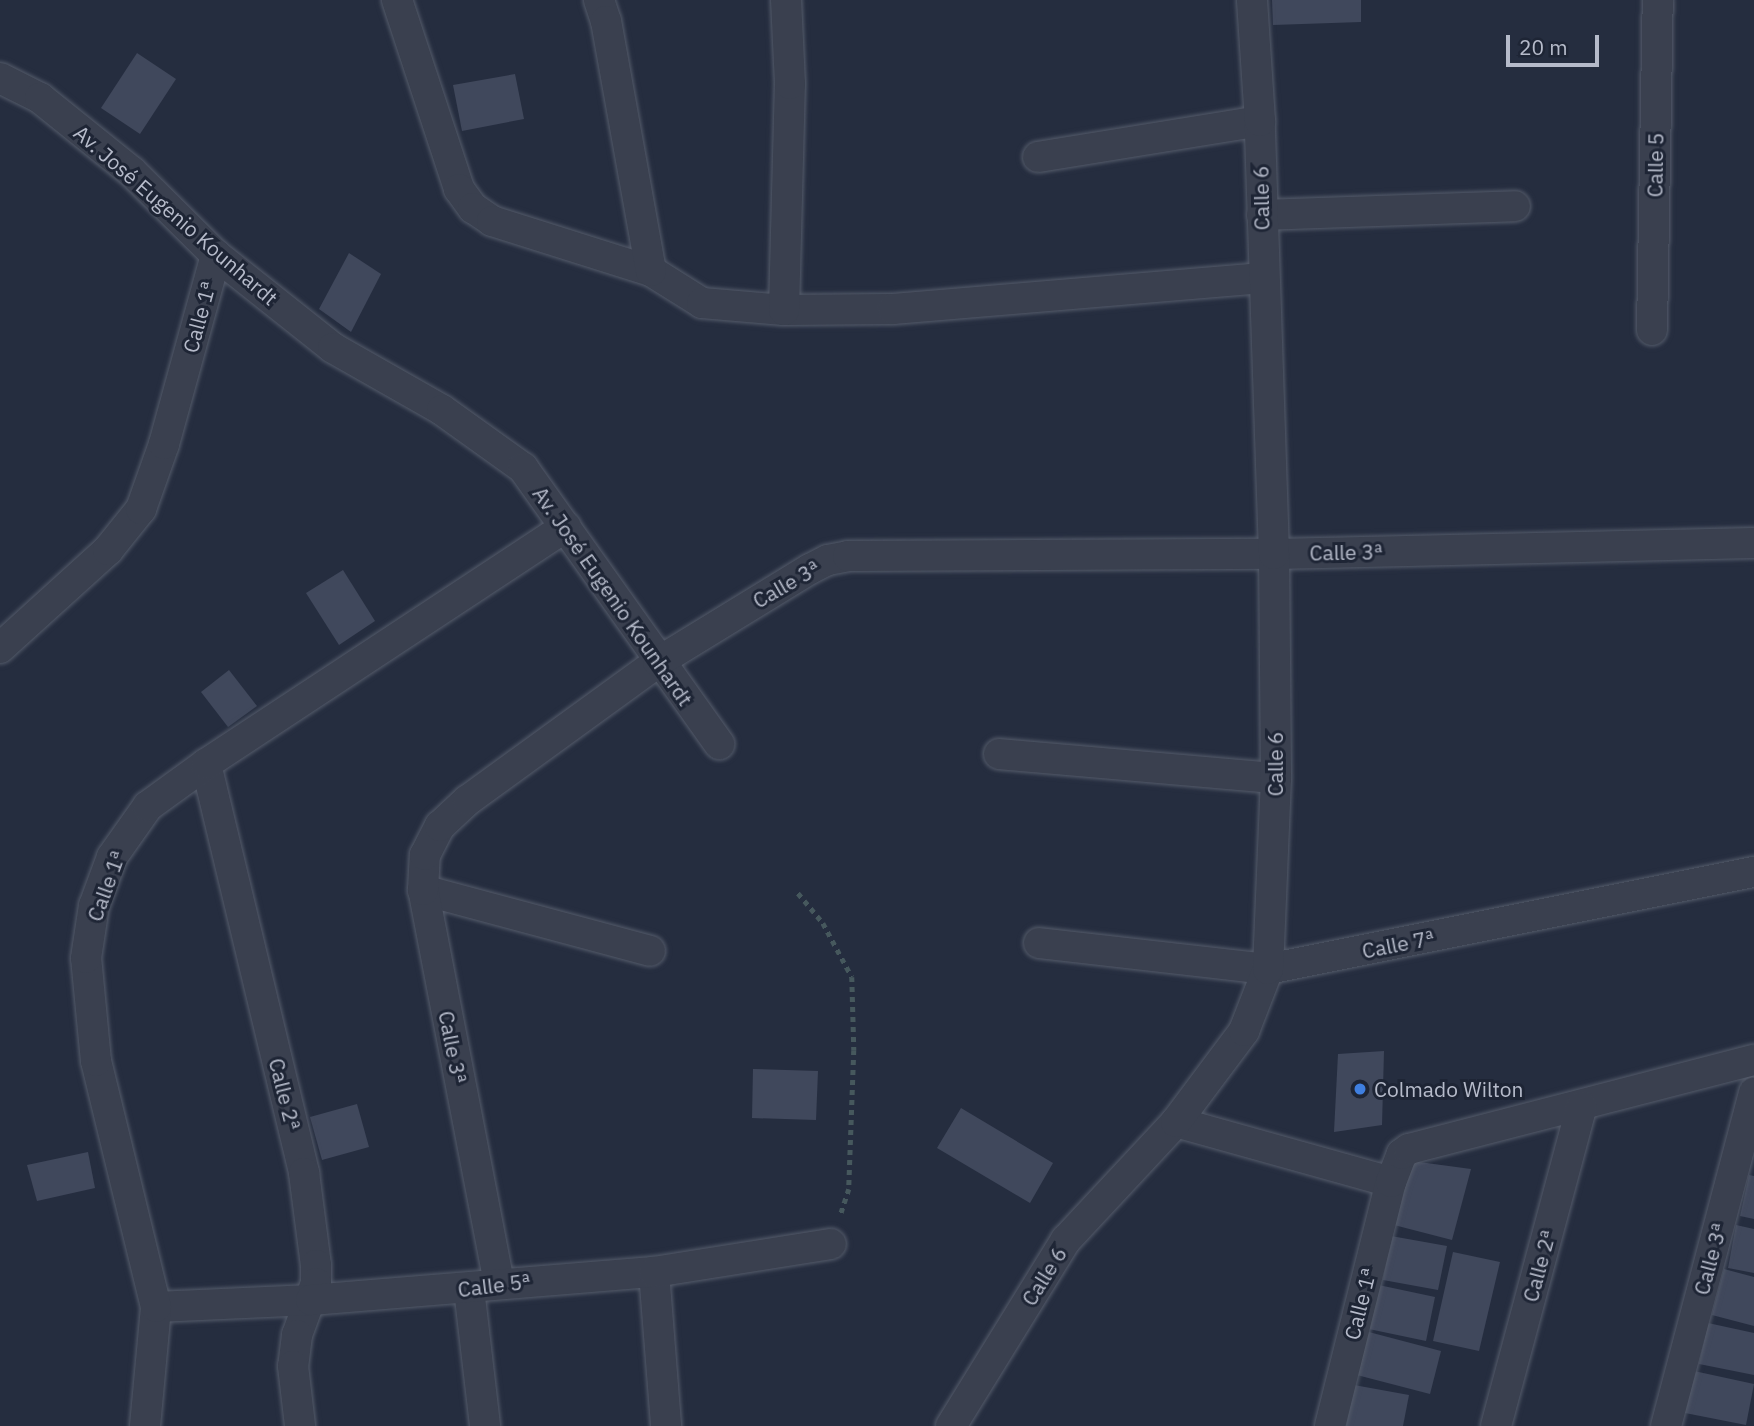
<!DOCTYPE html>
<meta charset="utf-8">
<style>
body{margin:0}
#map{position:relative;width:1754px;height:1426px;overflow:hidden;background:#252d3f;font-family:"IBM Plex Sans",sans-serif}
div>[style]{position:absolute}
.building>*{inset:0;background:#40485c}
.path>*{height:4.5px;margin-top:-2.25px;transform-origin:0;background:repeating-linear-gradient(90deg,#46585d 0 5px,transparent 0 10px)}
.roads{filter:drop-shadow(0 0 2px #545b6a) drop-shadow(0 0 2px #545b6a)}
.minor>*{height:30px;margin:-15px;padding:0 15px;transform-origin:15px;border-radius:15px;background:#3a404f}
.dots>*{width:19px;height:19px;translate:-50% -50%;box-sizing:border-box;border:4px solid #1e2535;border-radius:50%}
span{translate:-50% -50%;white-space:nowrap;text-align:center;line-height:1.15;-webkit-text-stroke:6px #1e2535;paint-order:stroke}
.street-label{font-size:21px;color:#b6bbca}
.poi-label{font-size:21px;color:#b6bbca}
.left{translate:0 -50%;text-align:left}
.scale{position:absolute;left:1506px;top:35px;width:93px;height:32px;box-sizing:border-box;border:4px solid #b6bbca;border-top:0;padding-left:9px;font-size:21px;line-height:24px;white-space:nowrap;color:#b6bbca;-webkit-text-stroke:5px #1e2535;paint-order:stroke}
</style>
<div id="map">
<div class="building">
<i style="clip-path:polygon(1272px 0,1361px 0,1361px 22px,1273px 25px)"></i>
<i style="clip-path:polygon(137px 53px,176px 79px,140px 134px,101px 108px)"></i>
<i style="clip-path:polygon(515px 74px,524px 119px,462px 131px,453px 85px)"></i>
<i style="clip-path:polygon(349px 253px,381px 274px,351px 332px,319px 309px)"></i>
<i style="clip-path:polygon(343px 570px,375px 621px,339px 645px,306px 593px)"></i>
<i style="clip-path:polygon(229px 670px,257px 706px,228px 727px,201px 692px)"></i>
<i style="clip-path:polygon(1384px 1051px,1382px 1125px,1334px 1132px,1338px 1054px)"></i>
<i style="clip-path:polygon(753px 1069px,818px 1071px,816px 1120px,752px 1118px)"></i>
<i style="clip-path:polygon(357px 1104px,369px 1147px,322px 1160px,310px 1117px)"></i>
<i style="clip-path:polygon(961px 1108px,1053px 1163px,1030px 1203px,937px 1148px)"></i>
<i style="clip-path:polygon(88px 1152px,95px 1188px,37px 1201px,27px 1165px)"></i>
<i style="clip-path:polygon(1404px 1160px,1471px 1169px,1452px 1240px,1394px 1225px)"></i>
<i style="clip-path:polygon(1749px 1175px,1754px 1176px,1754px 1219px,1740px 1216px)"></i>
<i style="clip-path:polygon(1736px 1225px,1754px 1229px,1754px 1273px,1728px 1268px)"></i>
<i style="clip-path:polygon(1391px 1236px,1447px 1246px,1438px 1290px,1383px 1280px)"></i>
<i style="clip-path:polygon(1453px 1252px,1500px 1262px,1479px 1351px,1433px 1341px)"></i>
<i style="clip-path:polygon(1724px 1269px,1754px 1277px,1754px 1326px,1712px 1315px)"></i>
<i style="clip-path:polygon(1374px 1284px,1435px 1297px,1426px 1341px,1364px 1328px)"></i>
<i style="clip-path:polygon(1708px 1323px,1754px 1333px,1754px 1375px,1699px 1364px)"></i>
<i style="clip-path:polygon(1365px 1331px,1441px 1351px,1430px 1394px,1353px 1374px)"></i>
<i style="clip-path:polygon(1694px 1371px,1754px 1384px,1746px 1425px,1685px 1413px)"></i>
<i style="clip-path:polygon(1354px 1385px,1409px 1395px,1403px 1426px,1346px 1426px)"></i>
</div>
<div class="path">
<i style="left:798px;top:893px;width:39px;rotate:50deg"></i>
<i style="left:823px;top:923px;width:61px;rotate:61.8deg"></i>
<i style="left:852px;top:977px;width:73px;rotate:88.4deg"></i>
<i style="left:854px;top:1050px;width:139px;rotate:92.1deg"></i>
<i style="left:849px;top:1189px;width:29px;rotate:108deg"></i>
</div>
<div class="roads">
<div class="minor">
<i style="left:397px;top:0;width:199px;rotate:71.8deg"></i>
<i style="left:459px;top:189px;width:24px;rotate:54deg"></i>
<i style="left:473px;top:208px;width:23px;rotate:34deg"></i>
<i style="left:492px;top:221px;width:167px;rotate:17.5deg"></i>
<i style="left:651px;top:271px;width:60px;rotate:32.1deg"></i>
<i style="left:702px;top:303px;width:82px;rotate:4.9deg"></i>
<i style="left:784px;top:310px;width:109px;rotate:-0.5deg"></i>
<i style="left:893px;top:309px;width:371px;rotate:-4.8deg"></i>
<i style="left:599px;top:0;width:22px;rotate:72deg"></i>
<i style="left:606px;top:21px;width:254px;rotate:79.8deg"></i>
<i style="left:0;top:78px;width:45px;rotate:26.6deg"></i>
<i style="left:40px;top:98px;width:118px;rotate:38.8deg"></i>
<i style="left:132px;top:172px;width:118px;rotate:44.7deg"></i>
<i style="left:216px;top:255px;width:149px;rotate:38.5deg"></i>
<i style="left:333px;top:348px;width:125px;rotate:29.6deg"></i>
<i style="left:442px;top:410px;width:100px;rotate:35.6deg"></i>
<i style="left:523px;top:468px;width:339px;rotate:54.6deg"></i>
<i style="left:1038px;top:157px;width:225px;rotate:-9.2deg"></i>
<i style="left:1262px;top:215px;width:253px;rotate:-2deg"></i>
<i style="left:784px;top:310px;width:226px;rotate:-88.5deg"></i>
<i style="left:790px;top:84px;width:84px;rotate:-92.7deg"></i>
<i style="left:1652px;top:330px;width:330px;rotate:-89deg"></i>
<i style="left:0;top:648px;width:146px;rotate:-42.2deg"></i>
<i style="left:108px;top:550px;width:53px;rotate:-51.2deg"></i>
<i style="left:141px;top:509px;width:69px;rotate:-70.5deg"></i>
<i style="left:164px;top:444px;width:196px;rotate:-74.6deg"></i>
<i style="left:999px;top:754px;width:278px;rotate:5deg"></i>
<i style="left:206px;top:764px;width:421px;rotate:76.5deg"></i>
<i style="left:304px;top:1173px;width:93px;rotate:82.6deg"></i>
<i style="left:316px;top:1265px;width:18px;rotate:90deg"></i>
<i style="left:316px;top:1283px;width:55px;rotate:110.1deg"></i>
<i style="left:297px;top:1335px;width:31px;rotate:97deg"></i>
<i style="left:293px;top:1366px;width:60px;rotate:83.3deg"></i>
<i style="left:423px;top:890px;width:235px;rotate:15deg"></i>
<i style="left:1039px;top:943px;width:230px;rotate:6.5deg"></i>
<i style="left:1268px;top:969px;width:496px;rotate:-11.3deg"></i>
<i style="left:1176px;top:1122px;width:223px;rotate:15.6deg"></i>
<i style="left:654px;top:1272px;width:154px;rotate:85.5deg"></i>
<i style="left:499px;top:1283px;width:400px;rotate:-100.9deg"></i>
<i style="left:423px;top:890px;width:35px;rotate:-87deg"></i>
<i style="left:425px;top:855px;width:33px;rotate:-63deg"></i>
<i style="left:440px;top:826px;width:38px;rotate:-43deg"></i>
<i style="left:468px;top:800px;width:235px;rotate:-36deg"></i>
<i style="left:658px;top:662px;width:178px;rotate:-31.5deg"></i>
<i style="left:810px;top:569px;width:20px;rotate:-27deg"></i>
<i style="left:828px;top:560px;width:20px;rotate:-11deg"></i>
<i style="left:848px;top:556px;width:426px;rotate:-0.3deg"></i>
<i style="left:1274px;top:554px;width:480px;rotate:-1.3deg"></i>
<i style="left:469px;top:1289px;width:138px;rotate:83.3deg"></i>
<i style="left:156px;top:1307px;width:155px;rotate:-2.6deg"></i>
<i style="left:311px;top:1300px;width:344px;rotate:-4.7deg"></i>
<i style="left:654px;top:1272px;width:179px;rotate:-9deg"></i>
<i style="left:145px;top:1426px;width:120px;rotate:-84.7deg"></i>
<i style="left:156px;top:1307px;width:253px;rotate:-103.7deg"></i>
<i style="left:96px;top:1061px;width:103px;rotate:-95.5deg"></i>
<i style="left:86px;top:958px;width:53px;rotate:-81.3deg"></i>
<i style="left:94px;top:906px;width:52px;rotate:-69.8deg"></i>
<i style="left:112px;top:857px;width:62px;rotate:-54.8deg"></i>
<i style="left:148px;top:806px;width:72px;rotate:-35.9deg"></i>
<i style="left:206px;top:764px;width:431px;rotate:-33.4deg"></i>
<i style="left:951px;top:1426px;width:219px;rotate:-58.3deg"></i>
<i style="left:1066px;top:1240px;width:161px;rotate:-47deg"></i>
<i style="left:1176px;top:1122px;width:114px;rotate:-53.2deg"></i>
<i style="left:1244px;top:1031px;width:66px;rotate:-68.8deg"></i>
<i style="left:1268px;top:969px;width:191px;rotate:-87.6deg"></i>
<i style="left:1276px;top:778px;width:224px;rotate:-90.5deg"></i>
<i style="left:1274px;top:554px;width:433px;rotate:-91.9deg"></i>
<i style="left:1260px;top:121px;width:121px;rotate:-93.8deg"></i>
<i style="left:1330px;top:1426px;width:252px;rotate:-76deg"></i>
<i style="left:1391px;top:1182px;width:30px;rotate:-69deg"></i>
<i style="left:1402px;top:1154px;width:9px;rotate:-36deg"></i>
<i style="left:1409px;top:1149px;width:356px;rotate:-14.5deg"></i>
<i style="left:1496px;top:1426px;width:331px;rotate:-75deg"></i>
<i style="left:1666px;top:1426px;width:345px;rotate:-75.2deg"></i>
</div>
</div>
<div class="dots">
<i style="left:1360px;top:1089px;background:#3f7fe0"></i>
</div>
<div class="street-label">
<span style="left:1655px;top:165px;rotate:-89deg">Calle 5</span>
<span style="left:1261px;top:198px;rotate:-91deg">Calle 6</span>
<span style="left:176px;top:215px;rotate:41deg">Av. José Eugenio Kounhardt</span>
<span style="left:199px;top:317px;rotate:-75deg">Calle 1ª</span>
<span style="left:1346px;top:552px;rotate:-1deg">Calle 3ª</span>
<span style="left:786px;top:584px;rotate:-30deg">Calle 3ª</span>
<span style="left:613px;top:596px;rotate:55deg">Av. José Eugenio Kounhardt</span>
<span style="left:1275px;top:764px;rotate:-90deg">Calle 6</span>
<span style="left:106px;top:886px;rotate:-70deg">Calle 1ª</span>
<span style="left:1398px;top:944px;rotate:-11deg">Calle 7ª</span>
<span style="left:453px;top:1047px;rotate:79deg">Calle 3ª</span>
<span style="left:285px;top:1094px;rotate:76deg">Calle 2ª</span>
<span style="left:1710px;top:1259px;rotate:-75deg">Calle 3ª</span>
<span style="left:1539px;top:1266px;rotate:-75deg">Calle 2ª</span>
<span style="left:1044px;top:1276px;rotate:-58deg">Calle 6</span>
<span style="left:494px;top:1285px;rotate:-7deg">Calle 5ª</span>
<span style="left:1360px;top:1304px;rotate:-76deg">Calle 1ª</span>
</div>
<div class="poi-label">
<span class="left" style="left:1374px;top:1089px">Colmado Wilton</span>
</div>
<div class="scale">20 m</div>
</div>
